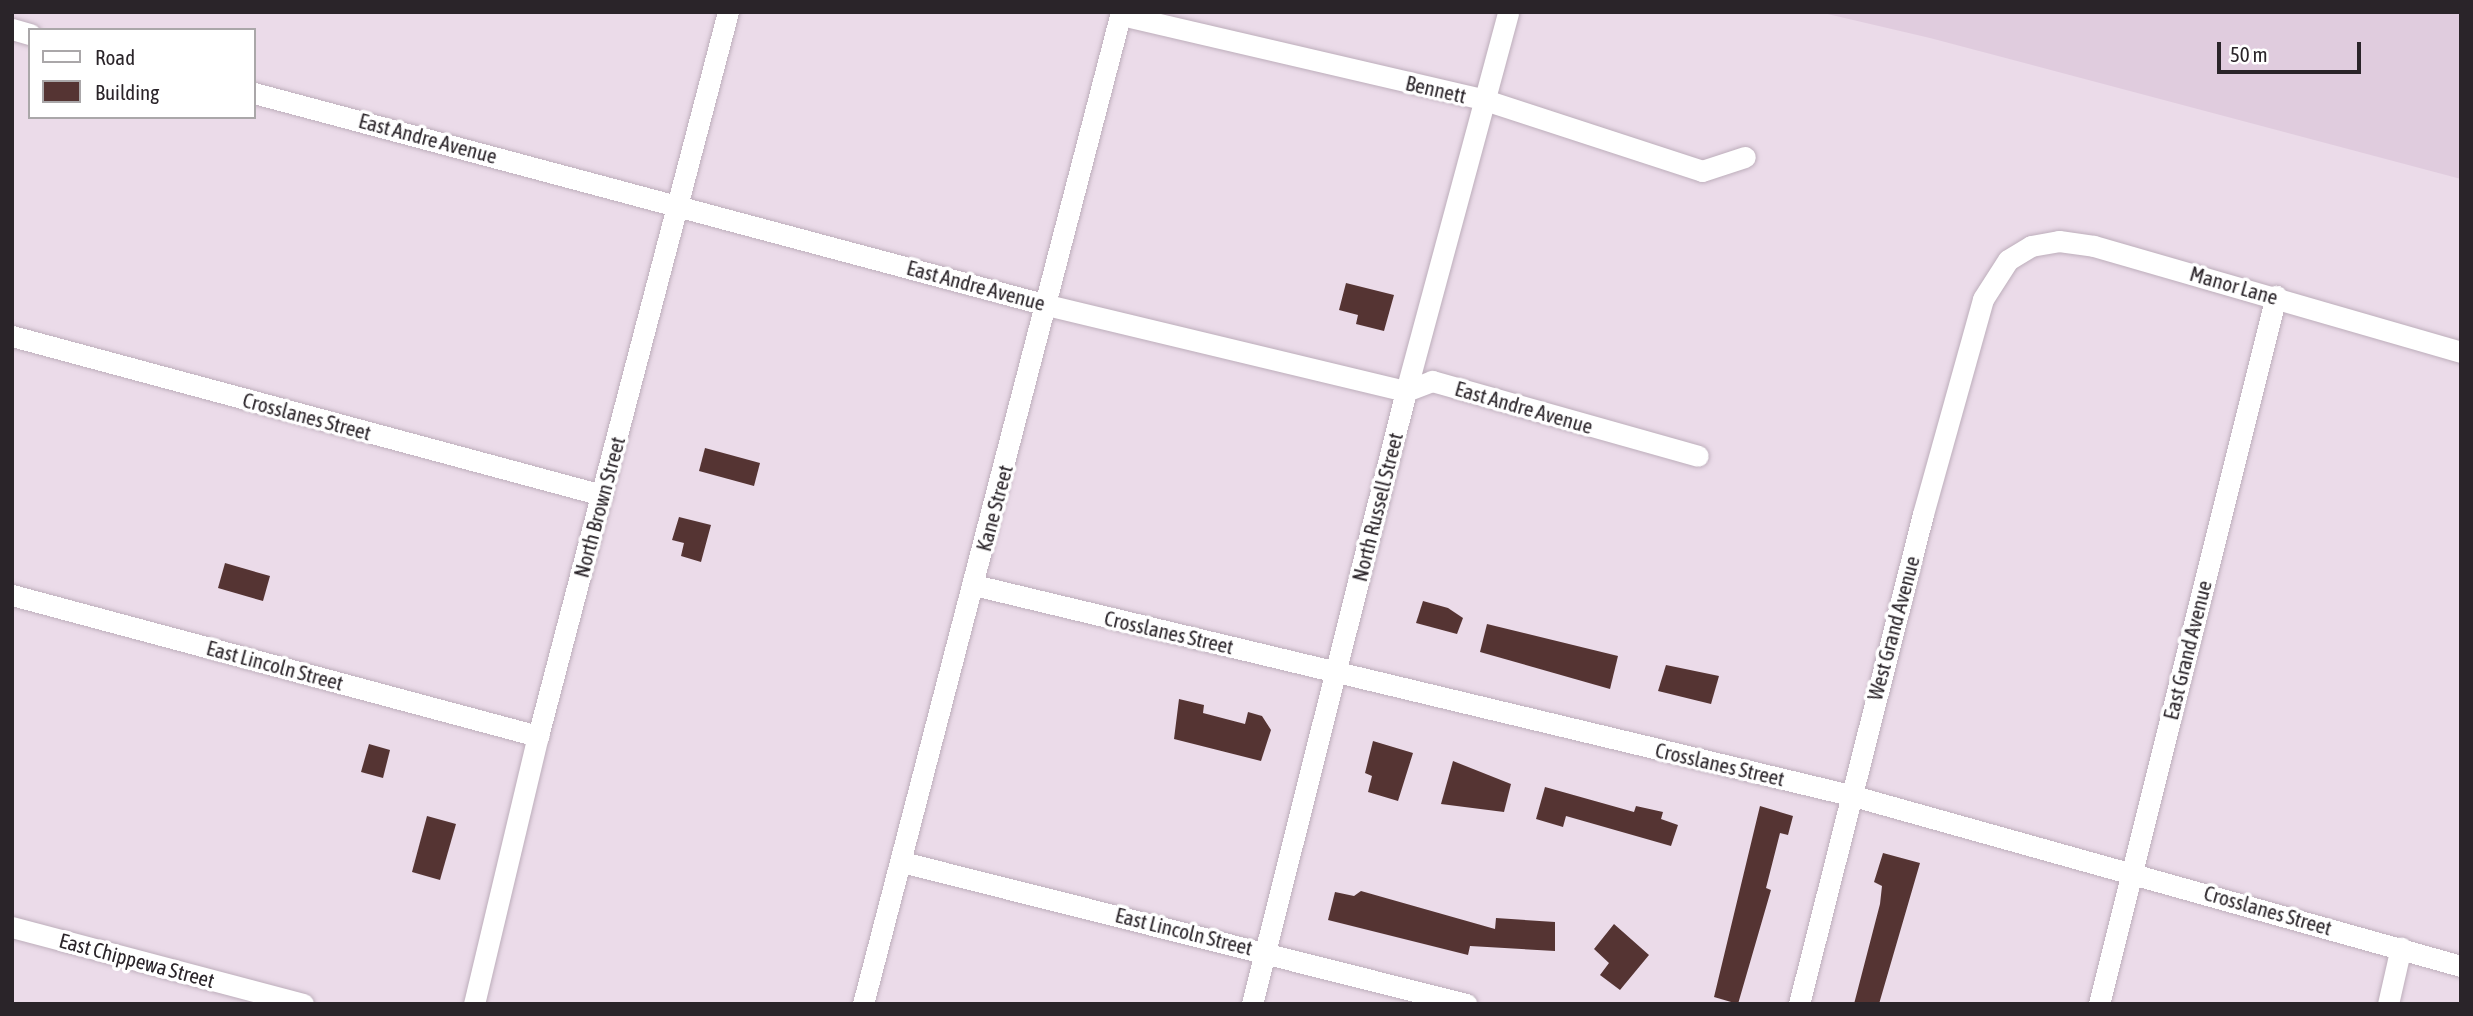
<!DOCTYPE html>
<style>
body{margin:0}
#map{position:relative;width:2473px;height:1016px;overflow:hidden;background:#ebdbe9;font-family:"Asap Condensed",sans-serif}
div>[style]{position:absolute}
.built>*{inset:0;background:#e0ccde}
.building>*{inset:0;background:#553433}
.roads{filter:drop-shadow(0 0 2px #bdaebb) drop-shadow(0 0 2px #bdaebb)}
.street>*{height:21px;margin:-10.5px;padding:0 10.5px;transform-origin:10.5px;border-radius:10.5px;background:#fff}
span{translate:-50% -50%;white-space:nowrap;text-align:center;line-height:1.15;-webkit-text-stroke:7px #fff;paint-order:stroke}
.street-label{font-size:21px;color:#2a2429}
.frame{position:absolute;inset:0;border:14px solid #2a2429;pointer-events:none}
.legend{position:absolute;left:28px;top:28px;width:228px;height:91px;box-sizing:border-box;background:#fff;border:2px solid #aaa7a9;margin:0;padding:9px 12px;list-style:none;font-size:21px;color:#2a2429}
.legend li{display:flex;align-items:center;gap:14px;height:35px}
.legend b{width:35px;border:2px solid #aaa7a9}
.scale{position:absolute;left:2217px;top:42px;width:144px;height:32px;box-sizing:border-box;border:4px solid #2a2429;border-top:0;padding-left:9px;font-size:21px;line-height:24px;white-space:nowrap;color:#2a2429;-webkit-text-stroke:5px #fff;paint-order:stroke}
</style>
<div id="map">
<div class="built">
<i style="clip-path:polygon(1819px 12px,2461px 12px,2461px 179px,1930px 38px)"></i>
</div>
<div class="building">
<i style="clip-path:polygon(1346px 283px,1394px 295px,1384px 331px,1356px 324px,1358px 315px,1339px 310px)"></i>
<i style="clip-path:polygon(705px 448px,760px 463px,754px 486px,699px 471px)"></i>
<i style="clip-path:polygon(679px 517px,711px 525px,701px 562px,681px 556px,684px 543px,672px 540px)"></i>
<i style="clip-path:polygon(225px 563px,270px 576px,263px 601px,218px 588px)"></i>
<i style="clip-path:polygon(1423px 601px,1448px 608px,1463px 618px,1457px 634px,1416px 623px)"></i>
<i style="clip-path:polygon(1487px 624px,1618px 656px,1610px 689px,1480px 652px)"></i>
<i style="clip-path:polygon(1666px 665px,1719px 676px,1711px 704px,1658px 691px)"></i>
<i style="clip-path:polygon(1179px 699px,1204px 705px,1203px 713px,1245px 724px,1248px 712px,1262px 716px,1271px 730px,1261px 761px,1174px 739px)"></i>
<i style="clip-path:polygon(1373px 741px,1413px 753px,1398px 801px,1368px 792px,1372px 776px,1365px 773px)"></i>
<i style="clip-path:polygon(369px 744px,390px 750px,383px 778px,361px 772px)"></i>
<i style="clip-path:polygon(1453px 761px,1511px 784px,1504px 812px,1441px 804px)"></i>
<i style="clip-path:polygon(1545px 787px,1634px 812px,1636px 806px,1663px 812px,1661px 819px,1678px 825px,1671px 846px,1566px 816px,1563px 827px,1536px 819px)"></i>
<i style="clip-path:polygon(1760px 806px,1793px 816px,1788px 835px,1780px 833px,1766px 888px,1771px 890px,1738px 1004px,1714px 997px)"></i>
<i style="clip-path:polygon(427px 816px,456px 824px,440px 880px,412px 872px)"></i>
<i style="clip-path:polygon(1883px 853px,1920px 863px,1879px 1004px,1854px 1004px,1880px 904px,1882px 886px,1874px 882px)"></i>
<i style="clip-path:polygon(1361px 891px,1495px 929px,1496px 918px,1555px 922px,1555px 951px,1470px 946px,1468px 955px,1328px 920px,1335px 892px,1354px 896px)"></i>
<i style="clip-path:polygon(1614px 924px,1649px 955px,1620px 990px,1600px 975px,1609px 963px,1594px 949px)"></i>
</div>
<div class="roads">
<div class="street">
<i style="left:1121px;top:15px;width:374px;rotate:13.1deg"></i>
<i style="left:1485px;top:100px;width:228px;rotate:18.1deg"></i>
<i style="left:1702px;top:171px;width:45px;rotate:-18deg"></i>
<i style="left:12px;top:29px;width:19px;rotate:16deg"></i>
<i style="left:254px;top:93px;width:821px;rotate:14.97deg"></i>
<i style="left:1047px;top:305px;width:369px;rotate:13.5deg"></i>
<i style="left:1406px;top:391px;width:28px;rotate:-21deg"></i>
<i style="left:1432px;top:381px;width:276px;rotate:15.7deg"></i>
<i style="left:12px;top:336px;width:611px;rotate:15.08deg"></i>
<i style="left:974px;top:585px;width:901px;rotate:13.48deg"></i>
<i style="left:1850px;top:795px;width:634px;rotate:15.64deg"></i>
<i style="left:12px;top:595px;width:545px;rotate:15.01deg"></i>
<i style="left:902px;top:862px;width:582px;rotate:14.13deg"></i>
<i style="left:12px;top:927px;width:301px;rotate:14.8deg"></i>
<i style="left:474px;top:1004px;width:276px;rotate:-76.6deg"></i>
<i style="left:538px;top:736px;width:749px;rotate:-75.3deg"></i>
<i style="left:863px;top:1004px;width:1025px;rotate:-75.42deg"></i>
<i style="left:1252px;top:1004px;width:632px;rotate:-75.9deg"></i>
<i style="left:1406px;top:391px;width:392px;rotate:-74.9deg"></i>
<i style="left:1799px;top:1004px;width:505px;rotate:-75.8deg"></i>
<i style="left:1923px;top:514px;width:223px;rotate:-74.4deg"></i>
<i style="left:1983px;top:299px;width:46px;rotate:-57.3deg"></i>
<i style="left:2008px;top:260px;width:27px;rotate:-31deg"></i>
<i style="left:2031px;top:246px;width:28px;rotate:-10deg"></i>
<i style="left:2059px;top:241px;width:35px;rotate:8deg"></i>
<i style="left:2094px;top:246px;width:382px;rotate:16.1deg"></i>
<i style="left:2099px;top:1004px;width:730px;rotate:-75.96deg"></i>
<i style="left:2388px;top:1004px;width:58px;rotate:-77.2deg"></i>
</div>
</div>
<div class="street-label">
<span style="left:1436px;top:89px;rotate:13deg">Bennett</span>
<span style="left:428px;top:138px;rotate:15deg">East Andre Avenue</span>
<span style="left:976px;top:285px;rotate:15deg">East Andre Avenue</span>
<span style="left:2234px;top:285px;rotate:16deg">Manor Lane</span>
<span style="left:1524px;top:407px;rotate:16deg">East Andre Avenue</span>
<span style="left:307px;top:416px;rotate:15deg">Crosslanes Street</span>
<span style="left:599px;top:507px;rotate:-75deg">North Brown Street</span>
<span style="left:1377px;top:507px;rotate:-76deg">North Russell Street</span>
<span style="left:994px;top:508px;rotate:-75deg">Kane Street</span>
<span style="left:1893px;top:628px;rotate:-75deg">West Grand Avenue</span>
<span style="left:1169px;top:632px;rotate:13deg">Crosslanes Street</span>
<span style="left:2187px;top:650px;rotate:-76deg">East Grand Avenue</span>
<span style="left:275px;top:665px;rotate:15deg">East Lincoln Street</span>
<span style="left:1720px;top:764px;rotate:13deg">Crosslanes Street</span>
<span style="left:2268px;top:910px;rotate:16deg">Crosslanes Street</span>
<span style="left:1184px;top:931px;rotate:14deg">East Lincoln Street</span>
<span style="left:137px;top:960px;rotate:15deg">East Chippewa Street</span>
</div>
<div class="frame"></div>
<ul class="legend">
<li><b style="height:9px;background:#fff"></b>Road</li>
<li><b style="height:19px;background:#553433"></b>Building</li>
</ul>
<div class="scale">50 m</div>
</div>
